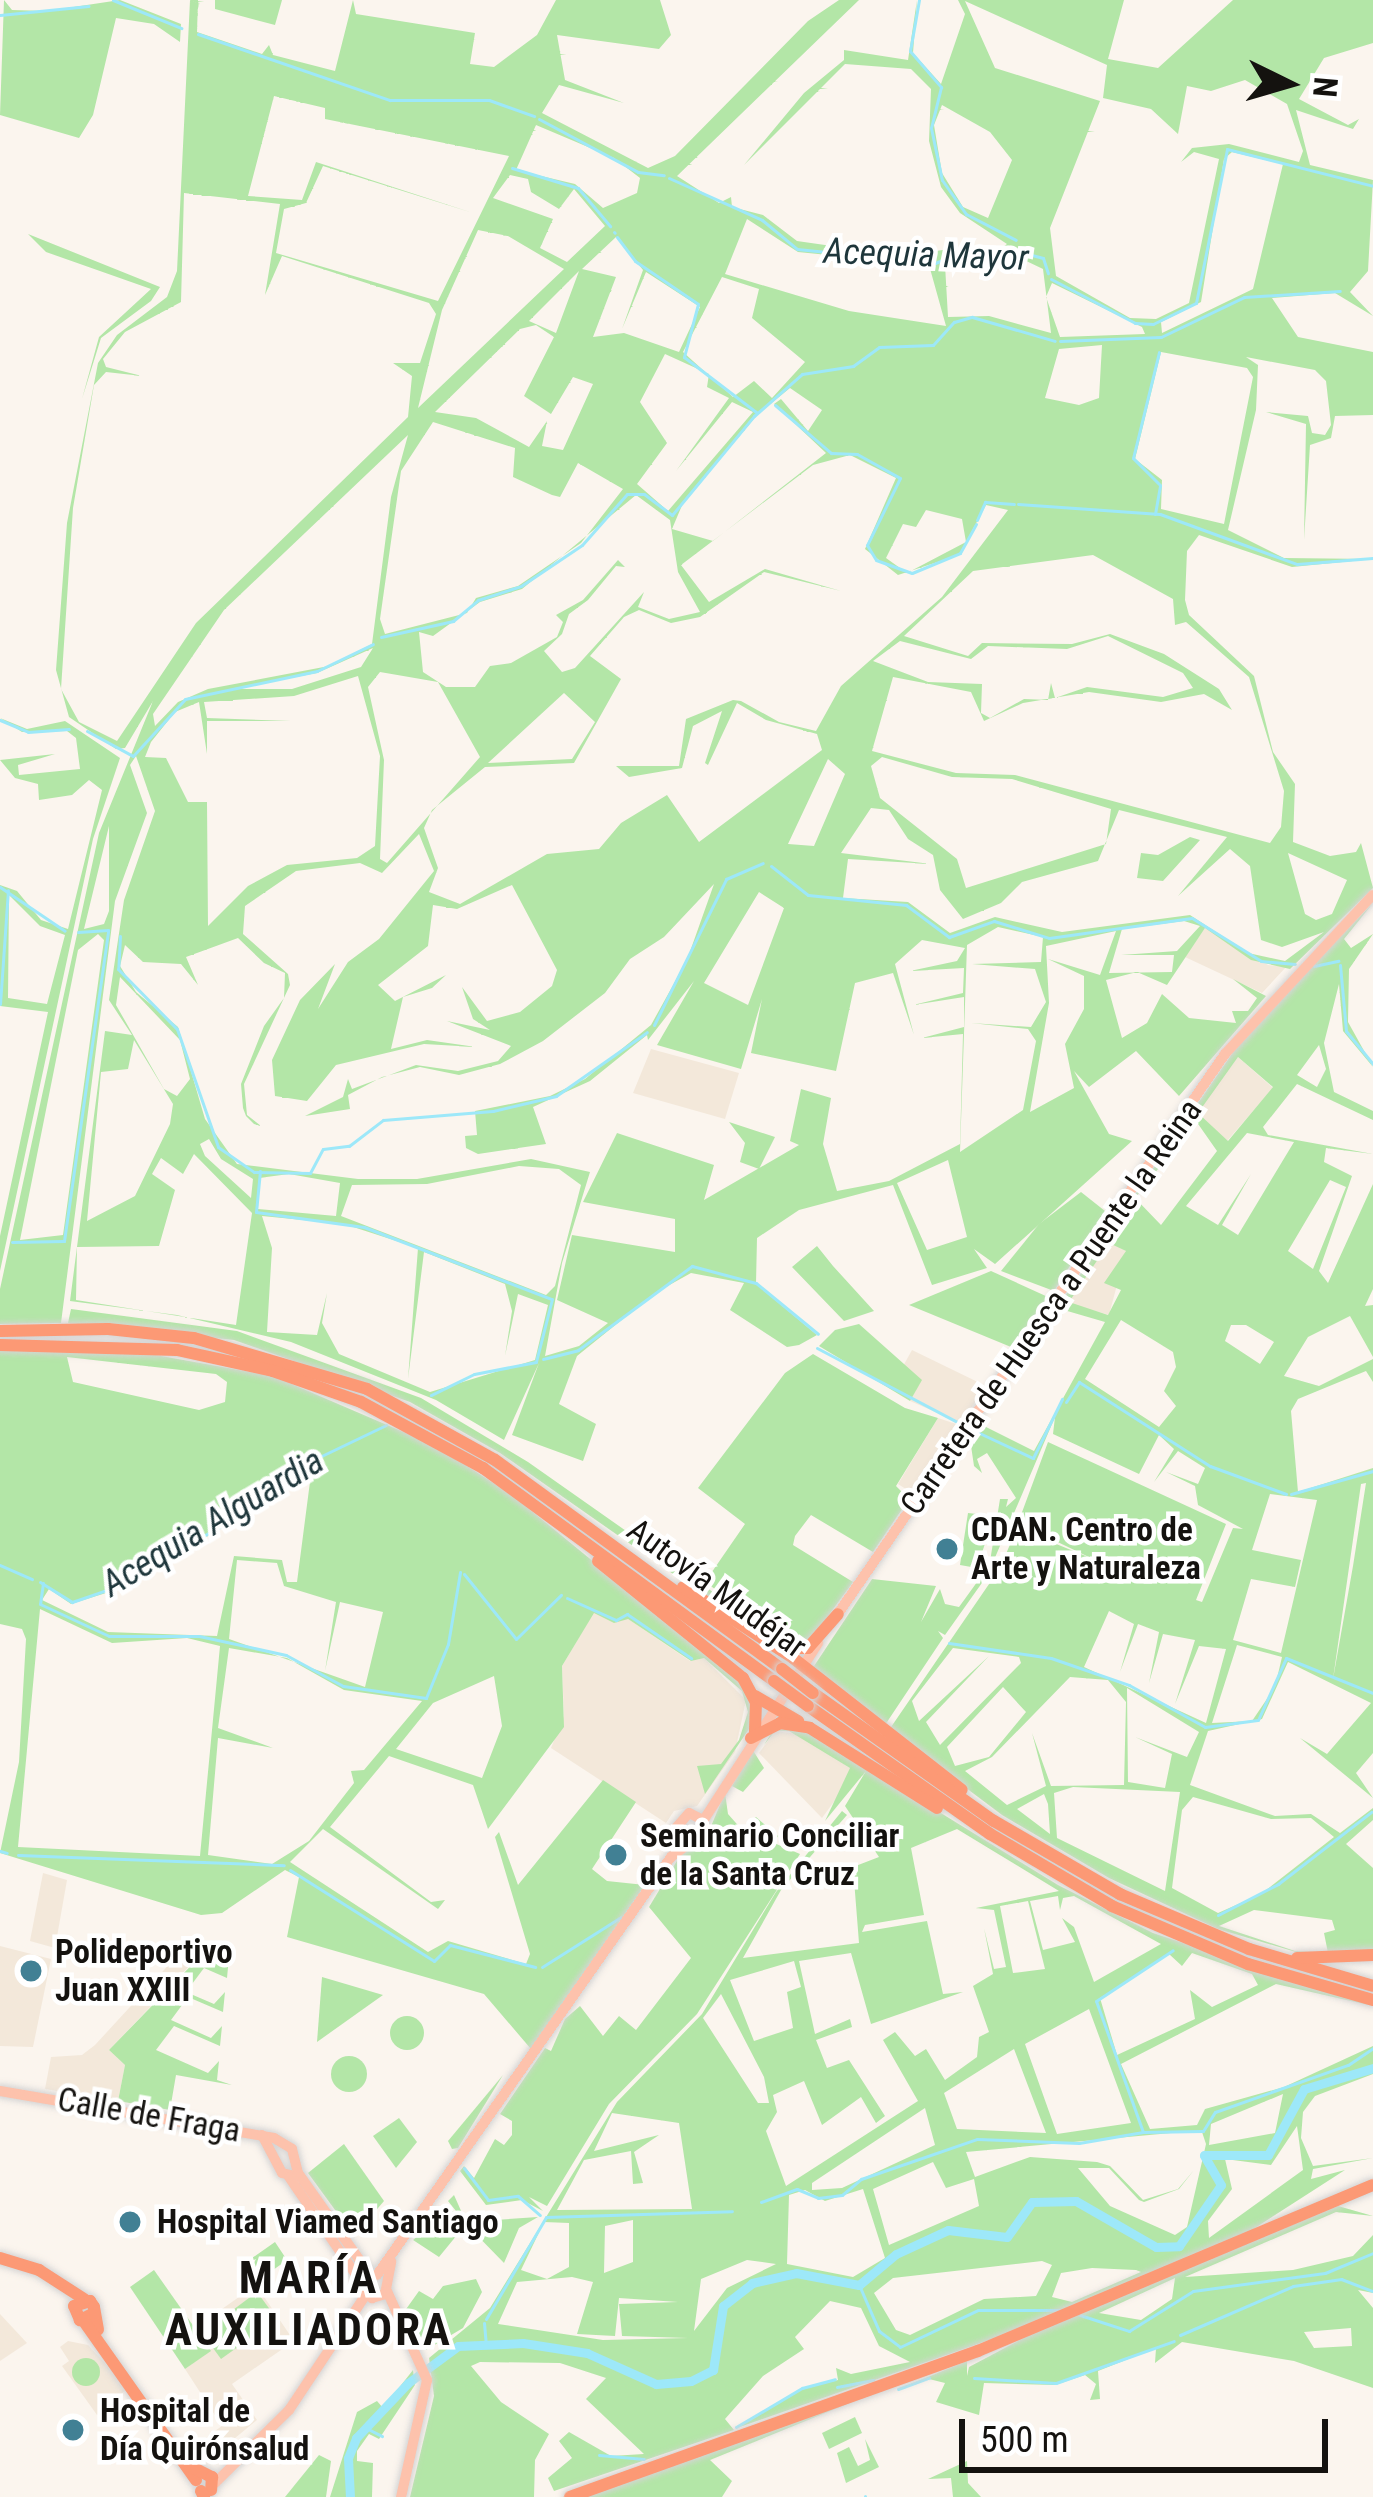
<!DOCTYPE html>
<meta charset="utf-8">
<style>
body{margin:0}
#map{position:relative;width:1373px;height:2497px;overflow:hidden;background:#fbf5ee;font-family:"Roboto Condensed",sans-serif}
div>[style]{position:absolute}
.built>*{inset:0;background:#f3e8da}
.green>*{inset:0;background:#b3e6a7}
.round{border-radius:50%}
.stream>*{height:3px;margin:-1.5px;padding:0 1.5px;transform-origin:1.5px;border-radius:1.5px;background:#9de8f9}
.river>*{height:9px;margin:-4.5px;padding:0 4.5px;transform-origin:4.5px;border-radius:4.5px;background:#9de8f9}
.roads{filter:drop-shadow(0 0 3px #d5d4d4) drop-shadow(0 0 3px #d5d4d4)}
.major>*{height:10px;margin:-5px;padding:0 5px;transform-origin:5px;border-radius:5px;background:#fdc2ac}
.highway>*{height:12px;margin:-6px;padding:0 6px;transform-origin:6px;border-radius:6px;background:#fc9975}
.bridges{filter:drop-shadow(0 0 3px #d5d4d4) drop-shadow(0 0 3px #d5d4d4)}
.highway-bridge>*{height:12px;margin:-6px;padding:0 6px;transform-origin:6px;border-radius:6px;background:#fc9975}
.dots>*{width:33px;height:33px;translate:-50% -50%;box-sizing:border-box;border:6px solid #fff;border-radius:50%}
span{translate:-50% -50%;white-space:nowrap;text-align:center;line-height:1.15;-webkit-text-stroke:9px #fff;paint-order:stroke}
.street-label{font-size:33px;color:#14120f}
.poi-label{font-size:33px;color:#14120f;font-weight:700}
.left{translate:0 -50%;text-align:left}
.water-label{font-size:36px;color:#1e363b;font-style:italic}
.district-label{font-size:45px;color:#14120f;font-weight:700;letter-spacing:3px}
.north{position:absolute;left:1229px;top:24px;width:120px;height:120px;-webkit-text-stroke:9px #fff;paint-order:stroke;rotate:95deg;font-size:33px;font-weight:700;line-height:48px;text-align:center;color:#14120f}
.north::after{content:'';display:block;margin:auto;width:42px;height:54px;background:#14120f;clip-path:polygon(50% 0,100% 100%,50% 72%,0 100%)}
.scale{position:absolute;left:959px;top:2419px;width:369px;height:54px;box-sizing:border-box;border:6px solid #14120f;border-top:0;padding-left:15px;font-size:36px;line-height:42px;white-space:nowrap;color:#14120f;-webkit-text-stroke:9px #fff;paint-order:stroke}
</style>
<div id="map">
<div class="built">
<i style="clip-path:polygon(1205px 928px,1268px 965px,1286px 967px,1262px 993px,1185px 957px)"></i>
<i style="clip-path:polygon(651px 1049px,739px 1073px,725px 1119px,633px 1093px)"></i>
<i style="clip-path:polygon(1238px 1057px,1273px 1088px,1227px 1141px,1197px 1112px)"></i>
<i style="clip-path:polygon(1109px 1242px,1126px 1251px,1109px 1315px,1068px 1303px)"></i>
<i style="clip-path:polygon(912px 1350px,986px 1386px,961px 1423px,910px 1401px,921px 1380px,902px 1368px)"></i>
<i style="clip-path:polygon(938px 1418px,959px 1425px,912px 1493px,898px 1484px)"></i>
<i style="clip-path:polygon(594px 1612px,628px 1619px,690px 1661px,704px 1658px,746px 1700px,735px 1752px,697px 1806px,674px 1811px,666px 1823px,551px 1748px,564px 1716px,562px 1666px)"></i>
<i style="clip-path:polygon(775px 1731px,797px 1734px,850px 1768px,852px 1777px,822px 1818px,759px 1753px)"></i>
<i style="clip-path:polygon(43px 1873px,67px 1880px,55px 1948px,30px 1941px)"></i>
<i style="clip-path:polygon(0 1946px,51px 1959px,33px 2047px,0 2046px)"></i>
<i style="clip-path:polygon(186px 1946px,200px 1955px,109px 2050px,125px 2065px,118px 2101px,45px 2089px,51px 2057px,82px 2055px,95px 2045px)"></i>
<i style="clip-path:polygon(256px 2285px,294px 2341px,232px 2384px,257px 2420px,223px 2448px,209px 2435px,222px 2426px,185px 2369px,210px 2351px,195px 2328px)"></i>
<i style="clip-path:polygon(0 2314px,27px 2343px,0 2361px)"></i>
<i style="clip-path:polygon(68px 2341px,88px 2345px,128px 2388px,97px 2415px,62px 2366px,69px 2361px,60px 2347px)"></i>
</div>
<div class="green">
<i style="clip-path:polygon(4px 0,12px 10px,47px 11px,120px 0,181px 24px,180px 42px,154px 24px,116px 18px,93px 115px,79px 138px,0 115px)"></i>
<i style="clip-path:polygon(evenodd,190px 0,198px 0,197px 32px,262px 54px,269px 45px,273px 55px,335px 71px,353px 0,356px 14px,475px 33px,470px 64px,494px 67px,537px 35px,556px 0,660px 0,671px 35px,659px 49px,557px 35px,565px 80px,624px 103px,559px 85px,542px 113px,648px 168px,675px 156px,808px 21px,839px 0,859px 0,677px 176px,719px 203px,731px 197px,732px 207px,763px 215px,797px 241px,902px 256px,963px 247px,995px 253px,1007px 244px,960px 213px,941px 187px,929px 141px,931px 89px,911px 69px,845px 64px,744px 165px,804px 93px,844px 60px,844px 50px,908px 60px,917px 0,913px 53px,941px 84px,965px 14px,958px 0,1124px 0,1108px 59px,1158px 68px,1233px 0,1373px 0,1373px 43px,1324px 58px,1299px 99px,1348px 125px,1359px 119px,1353px 129px,1296px 110px,1310px 165px,1373px 180px,1368px 271px,1350px 292px,1373px 316px,1335px 293px,1272px 298px,1298px 337px,1373px 352px,1373px 415px,1335px 416px,1331px 438px,1310px 445px,1304px 540px,1306px 424px,1266px 412px,1308px 416px,1312px 433px,1325px 435px,1331px 425px,1326px 381px,1315px 370px,1246px 357px,1258px 365px,1256px 410px,1228px 530px,1284px 558px,1373px 559px,1292px 567px,1199px 535px,1187px 551px,1185px 600px,1189px 615px,1254px 676px,1273px 752px,1295px 784px,1293px 842px,1330px 856px,1356px 852px,1361px 843px,1373px 888px,1290px 969px,1251px 960px,1205px 928px,1167px 985px,1137px 972px,1106px 980px,1122px 1038px,1147px 1023px,1162px 994px,1189px 1018px,1236px 1023px,1232px 1011px,1248px 1011px,1257px 998px,1233px 979px,1266px 996px,1179px 1096px,1136px 1051px,1089px 1087px,1074px 1071px,1109px 1134px,1132px 1141px,995px 1264px,974px 1249px,987px 1268px,932px 1285px,893px 1185px,799px 1210px,757px 1238px,756px 1284px,817px 1335px,799px 1345px,787px 1347px,730px 1310px,744px 1283px,691px 1273px,655px 1293px,577px 1356px,559px 1404px,596px 1424px,583px 1461px,512px 1435px,539px 1363px,504px 1440px,436px 1400px,291px 1342px,177px 1315px,70px 1301px,105px 1031px,132px 1035px,109px 1000px,124px 900px,155px 811px,136px 756px,130px 765px,147px 813px,115px 901px,61px 1323px,0 1324px,0 1289px,99px 833px,153px 701px,125px 748px,116px 749px,69px 717px,56px 670px,67px 523px,98px 363px,117px 335px,167px 297px,177px 271px,190px 0,965px 1px,1107px 65px,1103px 98px,1151px 109px,1178px 134px,1187px 86px,1211px 91px,1245px 80px,1287px 104px,1303px 151px,1299px 162px,1229px 144px,1192px 148px,1181px 162px,1194px 152px,1219px 159px,1189px 303px,1156px 319px,1130px 318px,1056px 276px,1050px 228px,1100px 101px,995px 68px,965px 1px,190px 0,274px 96px,325px 108px,325px 119px,509px 156px,438px 301px,276px 253px,284px 209px,306px 203px,323px 166px,473px 213px,316px 162px,302px 200px,248px 196px,274px 96px,190px 0,942px 105px,990px 132px,1012px 160px,988px 218px,963px 207px,942px 173px,934px 125px,942px 105px,190px 0,536px 125px,614px 158px,640px 178px,637px 193px,603px 208px,575px 184px,516px 170px,536px 125px,190px 0,1232px 152px,1283px 164px,1253px 289px,1162px 333px,1161px 322px,1201px 302px,1224px 159px,1232px 152px,190px 0,510px 175px,528px 179px,531px 192px,559px 209px,574px 189px,605px 226px,567px 262px,540px 248px,553px 219px,493px 198px,510px 175px,190px 0,184px 193px,280px 204px,265px 295px,282px 256px,429px 303px,436px 314px,420px 363px,393px 363px,412px 376px,408px 417px,196px 623px,117px 741px,79px 722px,61px 689px,73px 508px,94px 385px,106px 372px,142px 376px,106px 367px,103px 359px,125px 332px,181px 302px,184px 193px,190px 0,747px 219px,798px 252px,929px 265px,946px 326px,849px 311px,725px 274px,747px 219px,190px 0,478px 230px,508px 236px,564px 269px,418px 408px,442px 310px,478px 230px,190px 0,616px 237px,643px 270px,622px 329px,646px 272px,700px 307px,679px 352px,624px 333px,593px 337px,616px 277px,582px 269px,616px 237px,190px 0,1020px 258px,1043px 269px,1051px 333px,989px 316px,948px 317px,945px 265px,1020px 258px,190px 0,579px 271px,556px 333px,529px 321px,579px 271px,190px 0,722px 277px,759px 289px,752px 318px,805px 362px,772px 398px,754px 381px,733px 397px,683px 352px,722px 277px,190px 0,1052px 283px,1142px 327px,1145px 334px,1060px 337px,1046px 297px,1052px 283px,190px 0,536px 325px,554px 337px,524px 396px,551px 414px,573px 377px,593px 384px,563px 450px,542px 446px,547px 421px,529px 447px,476px 418px,435px 412px,520px 329px,536px 325px,190px 0,1102px 345px,1099px 398px,1079px 405px,1045px 398px,1059px 349px,1102px 345px,190px 0,1161px 352px,1247px 368px,1253px 377px,1224px 524px,1161px 509px,1162px 480px,1135px 459px,1161px 352px,190px 0,665px 354px,709px 374px,707px 387px,729px 398px,676px 471px,732px 402px,753px 412px,668px 511px,637px 484px,667px 443px,640px 402px,665px 354px,190px 0,790px 388px,822px 410px,808px 431px,781px 399px,774px 404px,826px 453px,713px 541px,672px 529px,683px 503px,758px 414px,790px 388px,190px 0,433px 422px,515px 448px,513px 477px,552px 495px,560px 497px,578px 463px,623px 489px,581px 543px,518px 586px,476px 598px,467px 613px,385px 634px,380px 619px,401px 471px,433px 422px,190px 0,408px 435px,391px 497px,372px 644px,329px 666px,208px 689px,178px 702px,155px 726px,153px 714px,224px 610px,408px 435px,190px 0,850px 455px,896px 478px,865px 549px,898px 575px,959px 555px,986px 505px,1008px 510px,942px 597px,841px 686px,816px 731px,779px 722px,741px 701px,733px 700px,686px 719px,679px 766px,616px 766px,629px 777px,682px 768px,693px 726px,722px 711px,705px 763px,708px 765px,737px 703px,766px 720px,817px 734px,822px 750px,699px 842px,667px 795px,621px 823px,599px 849px,547px 854px,460px 904px,429px 892px,438px 868px,424px 828px,432px 810px,485px 767px,574px 763px,621px 679px,590px 656px,624px 617px,639px 610px,671px 623px,700px 617px,764px 572px,841px 591px,765px 569px,709px 602px,681px 565px,813px 465px,850px 455px,190px 0,636px 495px,670px 520px,678px 572px,700px 612px,669px 619px,638px 607px,644px 592px,575px 668px,562px 672px,544px 651px,562px 634px,569px 614px,588px 600px,616px 566px,625px 567px,618px 560px,583px 600px,556px 615px,563px 622px,557px 637px,511px 663px,490px 666px,475px 687px,446px 687px,423px 672px,419px 632px,433px 636px,480px 602px,522px 589px,636px 495px,190px 0,926px 510px,962px 519px,966px 542px,907px 573px,886px 558px,903px 524px,916px 527px,926px 510px,190px 0,1093px 555px,1173px 599px,1175px 625px,1186px 622px,1249px 677px,1284px 791px,1281px 827px,1270px 843px,1015px 775px,956px 773px,872px 751px,893px 677px,971px 692px,984px 721px,1023px 703px,1089px 692px,1161px 702px,1204px 694px,1232px 710px,1219px 689px,1164px 654px,1110px 634px,1072px 644px,982px 643px,968px 656px,904px 636px,973px 571px,1093px 555px,190px 0,1108px 636px,1183px 673px,1193px 688px,1163px 697px,1087px 687px,1055px 698px,1051px 683px,1048px 700px,1024px 699px,990px 718px,981px 713px,982px 684px,928px 682px,873px 661px,900px 641px,971px 659px,988px 646px,1067px 649px,1108px 636px,190px 0,373px 648px,361px 667px,292px 689px,232px 689px,317px 673px,373px 648px,190px 0,380px 672px,438px 682px,480px 757px,387px 863px,380px 859px,384px 760px,368px 687px,380px 672px,190px 0,358px 676px,380px 756px,375px 846px,357px 858px,287px 865px,248px 886px,208px 926px,207px 802px,188px 802px,166px 758px,145px 757px,151px 742px,175px 712px,199px 702px,207px 754px,207px 721px,291px 721px,207px 718px,204px 702px,294px 696px,358px 676px,190px 0,564px 693px,595px 722px,572px 759px,488px 763px,564px 693px,190px 0,882px 757px,952px 777px,1012px 779px,1111px 809px,1106px 844px,966px 888px,957px 859px,880px 798px,871px 766px,882px 757px,190px 0,828px 759px,845px 774px,814px 846px,788px 844px,828px 759px,190px 0,871px 808px,889px 810px,908px 839px,933px 855px,940px 890px,963px 919px,1001px 903px,1022px 882px,1098px 861px,1119px 810px,1227px 837px,1178px 896px,1230px 849px,1250px 866px,1261px 940px,1282px 947px,1324px 932px,1285px 961px,1248px 953px,1190px 915px,1062px 932px,995px 917px,950px 933px,908px 902px,843px 898px,848px 859px,931px 864px,841px 853px,871px 808px,190px 0,109px 826px,109px 911px,104px 924px,84px 929px,109px 826px,190px 0,419px 834px,434px 871px,379px 939px,348px 962px,318px 1009px,335px 964px,300px 1000px,272px 1060px,275px 1096px,307px 1101px,336px 1065px,424px 1044px,476px 1047px,427px 1040px,391px 1049px,403px 997px,432px 988px,446px 975px,395px 1001px,378px 985px,428px 946px,433px 905px,457px 909px,512px 885px,557px 970px,552px 986px,520px 1012px,487px 1021px,462px 987px,473px 1019px,490px 1030px,447px 1021px,511px 1046px,498px 1061px,458px 1071px,416px 1065px,352px 1089px,348px 1079px,343px 1097px,305px 1116px,350px 1109px,348px 1095px,382px 1077px,420px 1067px,459px 1075px,500px 1064px,543px 1041px,605px 993px,630px 959px,664px 937px,714px 884px,687px 960px,651px 1025px,585px 1079px,550px 1096px,475px 1111px,477px 1135px,465px 1136px,466px 1148px,478px 1154px,546px 1144px,533px 1107px,590px 1081px,647px 1035px,648px 1040px,694px 981px,657px 1045px,741px 1069px,762px 999px,751px 1053px,836px 1071px,855px 983px,893px 973px,914px 1035px,895px 964px,922px 940px,965px 948px,957px 961px,910px 971px,964px 968px,963px 993px,913px 1005px,964px 997px,964px 1027px,922px 1038px,963px 1034px,960px 1144px,889px 1181px,837px 1191px,823px 1144px,831px 1098px,801px 1089px,790px 1141px,799px 1145px,704px 1200px,714px 1165px,617px 1133px,583px 1202px,675px 1219px,675px 1252px,572px 1235px,557px 1300px,608px 1323px,579px 1346px,545px 1356px,562px 1263px,590px 1172px,531px 1159px,417px 1179px,358px 1179px,237px 1164px,205px 1119px,178px 1027px,136px 992px,120px 966px,125px 945px,143px 962px,181px 964px,198px 985px,186px 957px,238px 938px,264px 963px,285px 973px,284px 998px,264px 1026px,241px 1084px,243px 1108px,246px 1116px,254px 1124px,261px 1126px,247px 1115px,244px 1084px,290px 985px,288px 974px,243px 934px,245px 906px,296px 871px,360px 863px,382px 873px,419px 834px,190px 0,1288px 853px,1347px 880px,1332px 914px,1316px 920px,1305px 914px,1288px 853px,190px 0,759px 892px,784px 908px,748px 1005px,704px 983px,759px 892px,190px 0,1184px 921px,1200px 926px,1177px 951px,1121px 955px,1174px 955px,1172px 972px,1109px 973px,1122px 929px,1184px 921px,190px 0,998px 927px,1043px 937px,1041px 962px,972px 964px,1035px 969px,1046px 1002px,1031px 1027px,971px 1023px,1028px 1029px,1036px 1041px,1023px 1110px,960px 1152px,967px 945px,998px 927px,190px 0,1116px 931px,1100px 975px,1048px 959px,1084px 976px,1084px 1009px,1065px 1044px,1074px 1088px,1030px 1112px,1049px 1003px,1046px 946px,1116px 931px,190px 0,98px 934px,104px 940px,63px 1235px,20px 1240px,78px 950px,98px 934px,190px 0,120px 977px,180px 1040px,190px 1079px,177px 1096px,164px 1089px,116px 1005px,120px 977px,190px 0,134px 1040px,173px 1104px,170px 1124px,135px 1196px,87px 1221px,101px 1072px,128px 1069px,134px 1040px,190px 0,209px 1139px,221px 1159px,253px 1179px,251px 1198px,205px 1156px,200px 1144px,209px 1139px,190px 0,194px 1154px,252px 1213px,236px 1325px,76px 1300px,77px 1247px,159px 1246px,175px 1190px,152px 1174px,161px 1158px,183px 1174px,194px 1154px,190px 0,948px 1160px,967px 1237px,927px 1250px,897px 1183px,948px 1160px,190px 0,519px 1166px,559px 1169px,581px 1185px,555px 1286px,546px 1295px,341px 1216px,352px 1185px,427px 1184px,519px 1166px,190px 0,289px 1174px,340px 1183px,336px 1216px,258px 1209px,259px 1178px,289px 1174px,190px 0,262px 1216px,344px 1224px,418px 1248px,408px 1379px,424px 1252px,505px 1284px,512px 1311px,505px 1356px,518px 1294px,548px 1305px,535px 1360px,430px 1392px,339px 1354px,322px 1323px,327px 1293px,317px 1335px,267px 1332px,272px 1248px,262px 1216px)"></i>
<i style="clip-path:polygon(215px 0,282px 0,275px 25px,215px 9px)"></i>
<i style="clip-path:polygon(28px 234px,160px 287px,151px 301px,101px 338px,82px 399px,99px 337px,151px 289px,46px 252px)"></i>
<i style="clip-path:polygon(evenodd,0 718px,27px 729px,65px 721px,120px 758px,93px 839px,0 1271px,0 1236px,48px 1012px,0 1006px,0 885px,17px 891px,41px 920px,68px 929px,102px 790px,89px 780px,72px 795px,39px 800px,38px 784px,15px 778px,0 760px,55px 754px,18px 765px,19px 775px,80px 769px,76px 738px,67px 731px,22px 732px,0 718px,9px 895px,40px 926px,65px 935px,47px 1004px,8px 998px,9px 895px)"></i>
<i style="clip-path:polygon(1190px 837px,1200px 840px,1163px 881px,1137px 878px,1141px 853px,1158px 855px)"></i>
<i style="clip-path:polygon(evenodd,1373px 903px,1344px 939px,1351px 948px,1373px 934px,1349px 969px,1348px 1022px,1373px 1067px,1343px 1031px,1339px 984px,1324px 1043px,1334px 1092px,1373px 1111px,1373px 1120px,1297px 1084px,1263px 1127px,1268px 1135px,1373px 1154px,1326px 1148px,1324px 1162px,1352px 1176px,1319px 1271px,1328px 1283px,1373px 1184px,1373px 1289px,1365px 1306px,1373px 1305px,1373px 1357px,1350px 1316px,1308px 1337px,1284px 1376px,1319px 1386px,1373px 1359px,1373px 1382px,1366px 1371px,1298px 1399px,1291px 1411px,1298px 1492px,1373px 1468px,1373px 1753px,1356px 1773px,1373px 1798px,1300px 1738px,1327px 1754px,1371px 1703px,1288px 1662px,1262px 1719px,1208px 1731px,1190px 1785px,1275px 1816px,1311px 1814px,1340px 1833px,1373px 1808px,1373px 1820px,1346px 1844px,1373px 1868px,1373px 1951px,1306px 1955px,1218px 1929px,1109px 1878px,1002px 1815px,889px 1730px,1000px 1568px,1017px 1528px,1093px 1559px,1018px 1523px,1048px 1442px,1226px 1524px,1196px 1600px,1202px 1602px,1233px 1528px,1243px 1529px,1198px 1505px,1195px 1486px,1166px 1472px,1198px 1484px,1205px 1468px,1178px 1451px,1154px 1482px,1174px 1449px,1159px 1435px,1139px 1474px,1053px 1434px,1055px 1417px,988px 1574px,1000px 1499px,1008px 1499px,1006px 1507px,1016px 1498px,987px 1453px,977px 1459px,982px 1473px,974px 1466px,970px 1439px,982px 1425px,1034px 1451px,1105px 1322px,1057px 1308px,1245px 1035px,1373px 903px,1319px 1045px,1326px 1069px,1317px 1087px,1297px 1075px,1319px 1045px,1373px 903px,1238px 1057px,1273px 1087px,1228px 1141px,1198px 1113px,1238px 1057px,1373px 903px,1196px 1121px,1217px 1151px,1161px 1225px,1135px 1198px,1196px 1121px,1373px 903px,1247px 1133px,1294px 1142px,1238px 1235px,1222px 1225px,1251px 1174px,1218px 1225px,1186px 1206px,1247px 1133px,1373px 903px,1330px 1180px,1346px 1187px,1313px 1269px,1288px 1251px,1330px 1180px,1373px 903px,1109px 1243px,1126px 1251px,1104px 1283px,1121px 1290px,1108px 1315px,1069px 1302px,1109px 1243px,1373px 903px,1121px 1320px,1173px 1352px,1176px 1367px,1164px 1391px,1176px 1406px,1159px 1427px,1085px 1379px,1121px 1320px,1373px 903px,1231px 1325px,1246px 1325px,1274px 1342px,1260px 1364px,1225px 1341px,1231px 1325px,1373px 903px,1366px 1483px,1353px 1566px,1333px 1679px,1361px 1484px,1366px 1483px,1373px 903px,1270px 1494px,1317px 1500px,1281px 1653px,1233px 1640px,1251px 1579px,1295px 1587px,1301px 1560px,1252px 1550px,1270px 1494px,1373px 903px,1109px 1611px,1134px 1624px,1120px 1672px,1138px 1624px,1159px 1632px,1149px 1683px,1163px 1634px,1195px 1640px,1175px 1704px,1199px 1646px,1226px 1649px,1206px 1723px,1084px 1667px,1109px 1611px,1373px 903px,1237px 1645px,1282px 1657px,1275px 1687px,1252px 1721px,1212px 1723px,1237px 1645px,1373px 903px,953px 1648px,1019px 1657px,1021px 1663px,940px 1745px,926px 1722px,989px 1656px,919px 1721px,912px 1701px,953px 1648px,1373px 903px,1070px 1677px,1108px 1680px,1126px 1702px,1124px 1785px,1051px 1786px,1032px 1733px,1046px 1786px,1007px 1805px,965px 1771px,992px 1757px,1070px 1677px,1373px 903px,1003px 1687px,1026px 1712px,989px 1757px,955px 1766px,947px 1747px,1003px 1687px,1373px 903px,1127px 1688px,1199px 1732px,1187px 1757px,1135px 1737px,1172px 1754px,1165px 1788px,1128px 1782px,1127px 1688px,1373px 903px,1073px 1787px,1180px 1792px,1165px 1891px,1057px 1838px,1054px 1793px,1073px 1787px,1373px 903px,1044px 1794px,1048px 1804px,1050px 1834px,1017px 1809px,1044px 1794px,1373px 903px,1193px 1797px,1271px 1819px,1311px 1818px,1334px 1837px,1261px 1894px,1218px 1913px,1172px 1888px,1182px 1810px,1193px 1797px,1373px 903px,1254px 1910px,1332px 1920px,1335px 1930px,1324px 1933px,1328px 1953px,1295px 1951px,1219px 1926px,1254px 1910px)"></i>
<i style="clip-path:polygon(729px 1122px,775px 1137px,759px 1169px,740px 1162px,745px 1143px)"></i>
<i style="clip-path:polygon(1081px 1192px,1105px 1211px,1054px 1291px,1001px 1271px,1039px 1224px)"></i>
<i style="clip-path:polygon(817px 1246px,833px 1266px,874px 1311px,844px 1321px,792px 1267px)"></i>
<i style="clip-path:polygon(991px 1271px,1048px 1297px,1011px 1347px,909px 1305px)"></i>
<i style="clip-path:polygon(71px 1309px,237px 1331px,421px 1398px,528px 1462px,767px 1630px,799px 1644px,783px 1643px,719px 1606px,500px 1453px,410px 1402px,234px 1340px,68px 1323px)"></i>
<i style="clip-path:polygon(859px 1324px,922px 1380px,910px 1401px,819px 1346px,835px 1330px)"></i>
<i style="clip-path:polygon(evenodd,122px 1349px,273px 1376px,436px 1446px,512px 1495px,743px 1684px,753px 1707px,751px 1726px,705px 1794px,697px 1766px,721px 1764px,739px 1740px,748px 1712px,742px 1691px,704px 1658px,691px 1661px,628px 1619px,614px 1623px,594px 1613px,562px 1666px,564px 1727px,488px 1829px,473px 1785px,389px 1756px,330px 1827px,431px 1902px,445px 1900px,438px 1909px,323px 1829px,290px 1862px,428px 1952px,448px 1941px,526px 1964px,530px 1954px,495px 1837px,499px 1832px,518px 1885px,603px 1780px,636px 1802px,592px 1869px,607px 1881px,645px 1885px,531px 2049px,484px 1994px,287px 1937px,299px 1877px,285px 1870px,222px 1913px,201px 1915px,0 1853px,19px 1762px,26px 1639px,22px 1629px,0 1624px,0 1351px,122px 1349px,67px 1357px,216px 1374px,227px 1382px,225px 1402px,199px 1410px,73px 1382px,67px 1357px,122px 1349px,304px 1469px,311px 1474px,297px 1582px,287px 1582px,282px 1560px,234px 1556px,217px 1636px,108px 1632px,42px 1600px,49px 1589px,71px 1604px,106px 1593px,226px 1526px,304px 1469px,122px 1349px,237px 1560px,277px 1563px,284px 1586px,336px 1602px,325px 1671px,340px 1602px,383px 1612px,365px 1687px,229px 1639px,237px 1560px,122px 1349px,40px 1609px,112px 1643px,187px 1638px,220px 1646px,200px 1856px,18px 1847px,40px 1609px,122px 1349px,229px 1648px,287px 1658px,344px 1690px,422px 1701px,364px 1770px,351px 1771px,354px 1783px,309px 1841px,272px 1864px,208px 1855px,218px 1738px,273px 1748px,218px 1728px,229px 1648px,122px 1349px,494px 1676px,502px 1726px,482px 1778px,396px 1749px,433px 1703px,494px 1676px)"></i>
<i style="clip-path:polygon(813px 1354px,905px 1408px,938px 1418px,896px 1486px,909px 1499px,873px 1552px,811px 1515px,795px 1536px,793px 1545px,853px 1582px,809px 1642px,763px 1623px,705px 1582px,745px 1524px,698px 1488px,785px 1373px)"></i>
<i style="clip-path:polygon(968px 1513px,994px 1516px,977px 1568px,960px 1565px)"></i>
<i style="clip-path:polygon(980px 1578px,984px 1580px,945px 1635px,938px 1631px,943px 1638px,885px 1725px,812px 1669px,872px 1579px,936px 1586px,921px 1622px,940px 1589px,945px 1604px,959px 1607px)"></i>
<i style="clip-path:polygon(evenodd,775px 1727px,806px 1730px,1058px 1885px,1153px 1933px,1373px 2006px,1276px 1984px,1121px 2064px,1150px 2129px,1197px 2125px,1205px 2109px,1284px 2087px,1373px 2046px,1373px 2074px,1315px 2096px,1303px 2112px,1301px 2138px,1313px 2166px,1373px 2158px,1313px 2169px,1311px 2179px,1345px 2170px,1244px 2235px,1038px 2323px,737px 2428px,803px 2389px,838px 2380px,836px 2368px,851px 2374px,910px 2362px,879px 2346px,861px 2308px,830px 2301px,795px 2337px,804px 2349px,763px 2376px,725px 2419px,734px 2430px,554px 2491px,548px 2478px,572px 2458px,559px 2441px,569px 2432px,611px 2456px,644px 2454px,586px 2399px,606px 2378px,560px 2363px,480px 2362px,471px 2366px,501px 2402px,549px 2434px,535px 2460px,534px 2497px,410px 2497px,434px 2396px,429px 2358px,490px 2308px,617px 2102px,702px 2014px,776px 1892px,842px 1811px,847px 1815px,781px 1890px,743px 1958px,859px 1943px,853px 1867px,879px 1857px,845px 1806px,866px 1771px,825px 1821px,850px 1768px,789px 1731px,775px 1731px,764px 1745px,775px 1727px,957px 1829px,1059px 1891px,976px 1908px,994px 1910px,1006px 1967px,994px 1969px,984px 1928px,993px 1974px,973px 1986px,989px 2032px,979px 2037px,977px 2057px,945px 2080px,926px 2049px,915px 2056px,895px 2032px,883px 2040px,918px 2101px,786px 2186px,766px 2131px,777px 2112px,773px 2095px,804px 2081px,822px 2125px,861px 2097px,876px 2123px,885px 2116px,849px 2060px,827px 2068px,816px 2040px,852px 2027px,850px 2019px,815px 2034px,799px 1961px,851px 1953px,871px 2024px,963px 1992px,943px 1994px,927px 1921px,862px 1932px,865px 1925px,924px 1915px,911px 1848px,957px 1829px,775px 1727px,1058px 1896px,1060px 1910px,1063px 1898px,1074px 1896px,1161px 1944px,1094px 1982px,1074px 1927px,1062px 1918px,1075px 1942px,1043px 1950px,1030px 1901px,1058px 1896px,775px 1727px,1028px 1901px,1045px 1969px,1013px 1973px,1000px 1906px,1028px 1901px,775px 1727px,1192px 1953px,1252px 1974px,1258px 1985px,1212px 2007px,1190px 1990px,1195px 2019px,1117px 2055px,1100px 1998px,1169px 1954px,1182px 1966px,1192px 1953px,775px 1727px,794px 1961px,801px 1987px,787px 1992px,793px 2028px,754px 2041px,730px 1980px,794px 1961px,775px 1727px,721px 1994px,764px 2077px,769px 2103px,758px 2103px,703px 2018px,721px 1994px,775px 1727px,1089px 2009px,1131px 2123px,1057px 2134px,1025px 2044px,1089px 2009px,775px 1727px,1014px 2049px,1046px 2133px,957px 2129px,944px 2093px,1014px 2049px,775px 1727px,1283px 2094px,1275px 2133px,1209px 2145px,1211px 2124px,1283px 2094px,775px 1727px,925px 2108px,935px 2145px,842px 2188px,812px 2190px,812px 2183px,925px 2108px,775px 1727px,612px 2113px,679px 2123px,692px 2209px,557px 2210px,584px 2160px,631px 2151px,633px 2184px,643px 2183px,634px 2152px,659px 2135px,594px 2151px,612px 2113px,775px 1727px,1297px 2126px,1303px 2170px,1209px 2238px,1208px 2221px,1232px 2189px,1225px 2159px,1271px 2165px,1297px 2126px,775px 1727px,1182px 2132px,1202px 2132px,1206px 2144px,1187px 2227px,1175px 2235px,1110px 2206px,1078px 2168px,1109px 2168px,1139px 2200px,1144px 2202px,1179px 2189px,1194px 2170px,1178px 2189px,1143px 2200px,1110px 2166px,1097px 2162px,1030px 2157px,975px 2177px,966px 2152px,1182px 2132px,775px 1727px,933px 2162px,946px 2188px,974px 2179px,979px 2206px,889px 2245px,873px 2189px,933px 2162px,775px 1727px,863px 2189px,885px 2258px,853px 2277px,787px 2264px,789px 2195px,805px 2190px,825px 2201px,863px 2189px,775px 1727px,633px 2220px,633px 2262px,604px 2273px,605px 2226px,633px 2220px,775px 1727px,544px 2222px,569px 2223px,569px 2267px,547px 2279px,521px 2270px,544px 2222px,775px 1727px,747px 2260px,776px 2264px,727px 2288px,694px 2331px,701px 2279px,747px 2260px,775px 1727px,1042px 2261px,1052px 2265px,1036px 2296px,984px 2299px,910px 2335px,896px 2330px,874px 2293px,893px 2278px,1042px 2261px,775px 1727px,1092px 2268px,1136px 2270px,1141px 2272px,1072px 2302px,1052px 2297px,1061px 2273px,1092px 2268px,775px 1727px,572px 2277px,593px 2282px,577px 2334px,615px 2336px,619px 2298px,678px 2302px,619px 2304px,622px 2336px,688px 2338px,603px 2340px,498px 2324px,517px 2282px,572px 2277px)"></i>
<i style="clip-path:polygon(752px 1749px,764px 1768px,743px 1792px,732px 1786px)"></i>
<i style="clip-path:polygon(725px 1793px,728px 1814px,743px 1831px,756px 1817px,778px 1836px,774px 1843px,800px 1854px,697px 2014px,609px 2104px,547px 2206px,529px 2197px,543px 2211px,522px 2200px,486px 2205px,460px 2171px,464px 2166px,474px 2178px,495px 2139px,504px 2145px,512px 2135px,512px 2121px,500px 2114px,545px 2048px,551px 2051px,565px 2019px,580px 2006px,603px 2036px,619px 2016px,636px 2030px,691px 1958px,649px 1907px,684px 1849px,706px 1838px)"></i>
<i style="clip-path:polygon(215px 1941px,230px 1946px,227px 1978px,204px 1968px,186px 1992px,214px 2004px,225px 1992px,223px 2012px,188px 1997px,171px 2020px,211px 2038px,222px 2026px,220px 2046px,174px 2026px,156px 2050px,208px 2073px,219px 2061px,217px 2080px,232px 2085px,176px 2075px,170px 2110px,118px 2101px,125px 2065px,109px 2050px)"></i>
<i style="clip-path:polygon(322px 1977px,383px 1995px,317px 2042px)"></i>
<i class="round" style="left:390px;top:2016px;width:34px;height:34px"></i>
<i class="round" style="left:331px;top:2056px;width:36px;height:36px"></i>
<i style="clip-path:polygon(503px 2075px,458px 2148px,452px 2149px,448px 2141px)"></i>
<i style="clip-path:polygon(399px 2118px,417px 2142px,396px 2168px,373px 2136px)"></i>
<i style="clip-path:polygon(344px 2144px,384px 2201px,354px 2236px,308px 2173px)"></i>
<i style="clip-path:polygon(454px 2195px,466px 2222px,538px 2217px,519px 2228px,504px 2263px,466px 2224px,439px 2257px,413px 2240px,449px 2209px,460px 2216px,448px 2201px)"></i>
<i style="clip-path:polygon(evenodd,1338px 2206px,1373px 2216px,1336px 2212px,1185px 2277px,1293px 2270px,1353px 2256px,1373px 2235px,1373px 2293px,1358px 2290px,1373px 2308px,1373px 2388px,1294px 2361px,1182px 2342px,1155px 2363px,1156px 2348px,1098px 2371px,1100px 2399px,1090px 2400px,1096px 2384px,1085px 2375px,1055px 2385px,984px 2383px,979px 2415px,936px 2402px,945px 2383px,929px 2379px,896px 2390px,967px 2361px,967px 2376px,969px 2367px,1031px 2334px,1338px 2206px,1175px 2278px,1172px 2299px,1141px 2320px,1099px 2313px,1175px 2278px,1338px 2206px,1351px 2328px,1352px 2346px,1314px 2348px,1304px 2332px,1351px 2328px)"></i>
<i style="clip-path:polygon(275px 2242px,287px 2260px,255px 2283px,265px 2273px,249px 2273px,256px 2259px,242px 2265px)"></i>
<i style="clip-path:polygon(154px 2270px,211px 2351px,185px 2369px,130px 2287px)"></i>
<i style="clip-path:polygon(476px 2279px,482px 2292px,463px 2328px,426px 2350px,404px 2312px,419px 2291px,433px 2299px,443px 2286px)"></i>
<i style="clip-path:polygon(257px 2292px,277px 2319px,221px 2359px,202px 2333px)"></i>
<i class="round" style="left:72px;top:2358px;width:28px;height:28px"></i>
<i style="clip-path:polygon(413px 2370px,415px 2385px,379px 2439px,369px 2434px,357px 2451px,357px 2461px,373px 2463px,372px 2497px,330px 2497px,357px 2412px,377px 2401px,383px 2408px)"></i>
<i style="clip-path:polygon(884px 2389px,710px 2460px,732px 2481px,722px 2497px,581px 2497px)"></i>
<i style="clip-path:polygon(855px 2417px,862px 2433px,829px 2449px,822px 2433px)"></i>
<i style="clip-path:polygon(865px 2439px,879px 2467px,846px 2483px,837px 2453px,849px 2447px,858px 2466px,870px 2460px)"></i>
<i style="clip-path:polygon(319px 2455px,331px 2461px,326px 2497px,285px 2497px)"></i>
<i style="clip-path:polygon(967px 2461px,968px 2483px,981px 2497px,953px 2497px,951px 2478px,928px 2479px)"></i>
</div>
<div class="stream">
<i style="left:113px;top:0;width:74px;rotate:22.4deg"></i>
<i style="left:919px;top:0;width:52px;rotate:100deg"></i>
<i style="left:910px;top:51px;width:48px;rotate:49.3deg"></i>
<i style="left:941px;top:87px;width:42px;rotate:103.7deg"></i>
<i style="left:931px;top:128px;width:53px;rotate:78.1deg"></i>
<i style="left:942px;top:180px;width:42px;rotate:54.8deg"></i>
<i style="left:966px;top:214px;width:56px;rotate:27.5deg"></i>
<i style="left:0;top:15px;width:89px;rotate:-5.8deg"></i>
<i style="left:198px;top:34px;width:203px;rotate:19deg"></i>
<i style="left:390px;top:100px;width:99px"></i>
<i style="left:489px;top:100px;width:48px;rotate:19.6deg"></i>
<i style="left:539px;top:119px;width:112px;rotate:28.2deg"></i>
<i style="left:638px;top:172px;width:26px;rotate:7deg"></i>
<i style="left:512px;top:168px;width:69px;rotate:16.9deg"></i>
<i style="left:578px;top:188px;width:50px;rotate:49.9deg"></i>
<i style="left:669px;top:178px;width:102px;rotate:24.3deg"></i>
<i style="left:762px;top:220px;width:45px;rotate:39.6deg"></i>
<i style="left:797px;top:249px;width:139px;rotate:5.8deg"></i>
<i style="left:935px;top:263px;width:31px;rotate:-21deg"></i>
<i style="left:964px;top:252px;width:33px;rotate:16deg"></i>
<i style="left:996px;top:261px;width:23px;rotate:-25deg"></i>
<i style="left:1017px;top:251px;width:27px;rotate:15deg"></i>
<i style="left:1043px;top:258px;width:16px;rotate:72deg"></i>
<i style="left:614px;top:232px;width:1px;rotate:45deg"></i>
<i style="left:617px;top:237px;width:30px;rotate:53deg"></i>
<i style="left:635px;top:261px;width:76px;rotate:34.3deg"></i>
<i style="left:698px;top:304px;width:55px;rotate:104.8deg"></i>
<i style="left:684px;top:357px;width:91px;rotate:37.4deg"></i>
<i style="left:1051px;top:279px;width:95px;rotate:27.6deg"></i>
<i style="left:1135px;top:323px;width:18px;rotate:3deg"></i>
<i style="left:1153px;top:324px;width:48px;rotate:-26deg"></i>
<i style="left:1196px;top:303px;width:157px;rotate:-78.6deg"></i>
<i style="left:1227px;top:149px;width:151px;rotate:14.2deg"></i>
<i style="left:1060px;top:341px;width:101px;rotate:-2.3deg"></i>
<i style="left:1161px;top:337px;width:92px;rotate:-25.7deg"></i>
<i style="left:1244px;top:297px;width:96px;rotate:-3.6deg"></i>
<i style="left:775px;top:405px;width:74px;rotate:40.6deg"></i>
<i style="left:831px;top:453px;width:26px;rotate:2deg"></i>
<i style="left:857px;top:454px;width:49px;rotate:29.2deg"></i>
<i style="left:900px;top:478px;width:75px;rotate:116.2deg"></i>
<i style="left:867px;top:545px;width:17px;rotate:59deg"></i>
<i style="left:876px;top:560px;width:38px;rotate:20deg"></i>
<i style="left:912px;top:573px;width:52px;rotate:-22.6deg"></i>
<i style="left:960px;top:553px;width:33px;rotate:-61deg"></i>
<i style="left:1018px;top:504px;width:142px;rotate:4deg"></i>
<i style="left:1160px;top:514px;width:146px;rotate:20.1deg"></i>
<i style="left:1297px;top:564px;width:76px;rotate:-4.5deg"></i>
<i style="left:1155px;top:514px;width:29px;rotate:-80deg"></i>
<i style="left:1160px;top:485px;width:38px;rotate:-135deg"></i>
<i style="left:1133px;top:458px;width:109px;rotate:-76.2deg"></i>
<i style="left:977px;top:520px;width:20px;rotate:-66deg"></i>
<i style="left:985px;top:502px;width:29px;rotate:4deg"></i>
<i style="left:381px;top:637px;width:74px;rotate:-12.5deg"></i>
<i style="left:453px;top:621px;width:33px;rotate:-40deg"></i>
<i style="left:478px;top:600px;width:45px;rotate:-18deg"></i>
<i style="left:521px;top:586px;width:73px;rotate:-33.9deg"></i>
<i style="left:582px;top:545px;width:68px;rotate:-48.6deg"></i>
<i style="left:627px;top:494px;width:17px"></i>
<i style="left:644px;top:494px;width:35px;rotate:37deg"></i>
<i style="left:672px;top:515px;width:129px;rotate:-50.4deg"></i>
<i style="left:754px;top:416px;width:64px;rotate:-41.2deg"></i>
<i style="left:802px;top:374px;width:52px;rotate:-8.9deg"></i>
<i style="left:853px;top:366px;width:32px;rotate:-36deg"></i>
<i style="left:879px;top:347px;width:54px;rotate:-2.1deg"></i>
<i style="left:933px;top:345px;width:31px;rotate:-48deg"></i>
<i style="left:954px;top:322px;width:19px;rotate:-16deg"></i>
<i style="left:972px;top:317px;width:86px;rotate:16.1deg"></i>
<i style="left:0;top:720px;width:30px;rotate:23deg"></i>
<i style="left:28px;top:732px;width:41px;rotate:-4.2deg"></i>
<i style="left:87px;top:731px;width:52px;rotate:28.5deg"></i>
<i style="left:133px;top:756px;width:77px;rotate:-47.6deg"></i>
<i style="left:185px;top:699px;width:135px;rotate:-12deg"></i>
<i style="left:317px;top:671px;width:62px;rotate:-25.7deg"></i>
<i style="left:771px;top:866px;width:47px;rotate:38.1deg"></i>
<i style="left:808px;top:895px;width:99px;rotate:5.8deg"></i>
<i style="left:906px;top:905px;width:54px;rotate:36.7deg"></i>
<i style="left:949px;top:937px;width:48px;rotate:-19.6deg"></i>
<i style="left:994px;top:921px;width:58px;rotate:17.2deg"></i>
<i style="left:1049px;top:938px;width:144px;rotate:-8deg"></i>
<i style="left:1192px;top:918px;width:81px;rotate:31.9deg"></i>
<i style="left:1261px;top:961px;width:34px;rotate:5deg"></i>
<i style="left:0;top:887px;width:78px;rotate:34.1deg"></i>
<i style="left:120px;top:936px;width:33px;rotate:93deg"></i>
<i style="left:118px;top:969px;width:84px;rotate:45.5deg"></i>
<i style="left:177px;top:1029px;width:125px;rotate:70.8deg"></i>
<i style="left:218px;top:1147px;width:44px;rotate:34.8deg"></i>
<i style="left:254px;top:1172px;width:56px;rotate:1deg"></i>
<i style="left:310px;top:1173px;width:27px;rotate:-62deg"></i>
<i style="left:323px;top:1149px;width:26px;rotate:-7deg"></i>
<i style="left:349px;top:1146px;width:43px;rotate:-37.4deg"></i>
<i style="left:383px;top:1120px;width:110px;rotate:-4.7deg"></i>
<i style="left:493px;top:1111px;width:65px;rotate:-13.4deg"></i>
<i style="left:556px;top:1096px;width:111px;rotate:-35.1deg"></i>
<i style="left:1340px;top:965px;width:66px;rotate:84.8deg"></i>
<i style="left:1346px;top:1031px;width:43px;rotate:50.7deg"></i>
<i style="left:1314px;top:966px;width:25px;rotate:-12deg"></i>
<i style="left:0;top:1004px;width:114px;rotate:-86deg"></i>
<i style="left:654px;top:1025px;width:163px;rotate:-63.7deg"></i>
<i style="left:726px;top:879px;width:40px;rotate:-23.4deg"></i>
<i style="left:260px;top:1171px;width:41px;rotate:95.6deg"></i>
<i style="left:256px;top:1212px;width:109px;rotate:7.9deg"></i>
<i style="left:364px;top:1227px;width:201px;rotate:21deg"></i>
<i style="left:552px;top:1299px;width:65px;rotate:104.3deg"></i>
<i style="left:536px;top:1362px;width:63px;rotate:169deg"></i>
<i style="left:474px;top:1374px;width:48px;rotate:154deg"></i>
<i style="left:12px;top:1242px;width:52px;rotate:-1.1deg"></i>
<i style="left:64px;top:1241px;width:314px;rotate:-81.9deg"></i>
<i style="left:108px;top:930px;width:30px;rotate:176deg"></i>
<i style="left:817px;top:1348px;width:161px;rotate:27.8deg"></i>
<i style="left:543px;top:1359px;width:36px;rotate:-14deg"></i>
<i style="left:578px;top:1350px;width:142px;rotate:-36.4deg"></i>
<i style="left:692px;top:1266px;width:66px;rotate:14.9deg"></i>
<i style="left:756px;top:1283px;width:80px;rotate:39.4deg"></i>
<i style="left:1066px;top:1402px;width:24px;rotate:-57deg"></i>
<i style="left:1079px;top:1382px;width:156px;rotate:32.7deg"></i>
<i style="left:1210px;top:1466px;width:81px;rotate:20.2deg"></i>
<i style="left:975px;top:1431px;width:64px;rotate:25deg"></i>
<i style="left:1033px;top:1458px;width:66px;rotate:-63.8deg"></i>
<i style="left:1291px;top:1494px;width:85px;rotate:-15.7deg"></i>
<i style="left:0;top:1565px;width:35px;rotate:24deg"></i>
<i style="left:464px;top:1574px;width:83px;rotate:51.3deg"></i>
<i style="left:516px;top:1639px;width:63px;rotate:-44.4deg"></i>
<i style="left:40px;top:1582px;width:38px;rotate:32deg"></i>
<i style="left:72px;top:1602px;width:34px;rotate:-19deg"></i>
<i style="left:104px;top:1591px;width:138px;rotate:-29deg"></i>
<i style="left:225px;top:1524px;width:109px;rotate:-36deg"></i>
<i style="left:313px;top:1460px;width:81px;rotate:-25.6deg"></i>
<i style="left:43px;top:1583px;width:21px;rotate:98deg"></i>
<i style="left:40px;top:1604px;width:76px;rotate:24.9deg"></i>
<i style="left:109px;top:1636px;width:90px"></i>
<i style="left:199px;top:1636px;width:89px;rotate:12.3deg"></i>
<i style="left:286px;top:1655px;width:65px;rotate:28.5deg"></i>
<i style="left:343px;top:1686px;width:84px;rotate:8.2deg"></i>
<i style="left:426px;top:1698px;width:58px;rotate:-67.8deg"></i>
<i style="left:448px;top:1644px;width:73px;rotate:-80.5deg"></i>
<i style="left:567px;top:1598px;width:54px;rotate:24.2deg"></i>
<i style="left:616px;top:1620px;width:13px;rotate:-29deg"></i>
<i style="left:627px;top:1614px;width:78px;rotate:34.5deg"></i>
<i style="left:949px;top:1643px;width:103px;rotate:8.4deg"></i>
<i style="left:1051px;top:1658px;width:83px;rotate:19.1deg"></i>
<i style="left:1129px;top:1685px;width:87px;rotate:28.9deg"></i>
<i style="left:1205px;top:1727px;width:53px;rotate:-7.5deg"></i>
<i style="left:1258px;top:1720px;width:68px;rotate:-65.7deg"></i>
<i style="left:1286px;top:1658px;width:94px;rotate:21.9deg"></i>
<i style="left:0;top:1851px;width:7px;rotate:16deg"></i>
<i style="left:18px;top:1855px;width:266px;rotate:2.2deg"></i>
<i style="left:290px;top:1870px;width:170px;rotate:32.3deg"></i>
<i style="left:434px;top:1961px;width:23px;rotate:-45deg"></i>
<i style="left:450px;top:1945px;width:88px;rotate:14.5deg"></i>
<i style="left:1218px;top:1915px;width:68px;rotate:-27.3deg"></i>
<i style="left:1278px;top:1884px;width:118px;rotate:-37.7deg"></i>
<i style="left:542px;top:1967px;width:93px;rotate:-32.3deg"></i>
<i style="left:1144px;top:2132px;width:59px;rotate:-1deg"></i>
<i style="left:1203px;top:2131px;width:22px;rotate:-58deg"></i>
<i style="left:1215px;top:2112px;width:141px;rotate:-19.5deg"></i>
<i style="left:1348px;top:2065px;width:30px;rotate:-34deg"></i>
<i style="left:464px;top:2168px;width:40px;rotate:53deg"></i>
<i style="left:488px;top:2200px;width:30px;rotate:-8deg"></i>
<i style="left:518px;top:2196px;width:29px;rotate:41deg"></i>
<i style="left:761px;top:2202px;width:38px;rotate:-20deg"></i>
<i style="left:797px;top:2189px;width:23px;rotate:23deg"></i>
<i style="left:818px;top:2198px;width:24px;rotate:-7deg"></i>
<i style="left:842px;top:2195px;width:25px;rotate:-40deg"></i>
<i style="left:861px;top:2179px;width:123px;rotate:-19deg"></i>
<i style="left:977px;top:2139px;width:102px;rotate:2.2deg"></i>
<i style="left:1079px;top:2143px;width:65px;rotate:-9.8deg"></i>
<i style="left:1143px;top:2132px;width:139px;rotate:-109.7deg"></i>
<i style="left:1096px;top:2001px;width:92px;rotate:-33.5deg"></i>
<i style="left:859px;top:2285px;width:50px;rotate:66.5deg"></i>
<i style="left:879px;top:2331px;width:26px;rotate:37deg"></i>
<i style="left:900px;top:2347px;width:86px;rotate:-25.4deg"></i>
<i style="left:978px;top:2310px;width:87px"></i>
<i style="left:1080px;top:2315px;width:52px;rotate:18.1deg"></i>
<i style="left:1129px;top:2331px;width:75px;rotate:-32deg"></i>
<i style="left:1193px;top:2291px;width:133px;rotate:-7.8deg"></i>
<i style="left:1325px;top:2273px;width:52px;rotate:-22.6deg"></i>
<i style="left:486px;top:2319px;width:118px;rotate:-59.5deg"></i>
<i style="left:546px;top:2217px;width:186px;rotate:-1.8deg"></i>
<i style="left:484px;top:2323px;width:21px;rotate:85deg"></i>
<i style="left:1180px;top:2335px;width:123px;rotate:-23.4deg"></i>
<i style="left:1293px;top:2286px;width:49px;rotate:-8.3deg"></i>
<i style="left:1341px;top:2279px;width:34px;rotate:21deg"></i>
<i style="left:974px;top:2378px;width:82px;rotate:3.5deg"></i>
<i style="left:1056px;top:2383px;width:125px;rotate:-19.6deg"></i>
<i style="left:837px;top:2387px;width:37px;rotate:-11deg"></i>
<i style="left:898px;top:2389px;width:33px;rotate:-20deg"></i>
<i style="left:736px;top:2427px;width:77px;rotate:-30.6deg"></i>
<i style="left:802px;top:2388px;width:34px;rotate:-15deg"></i>
<i style="left:366px;top:2428px;width:18px;rotate:27deg"></i>
<i style="left:599px;top:2455px;width:45px;rotate:5.1deg"></i>
<i style="left:865px;top:2496px;width:1px;rotate:90deg"></i>
</div>
<div class="river">
<i style="left:350px;top:2497px;width:39px;rotate:-93deg"></i>
<i style="left:348px;top:2458px;width:22px;rotate:-68deg"></i>
<i style="left:356px;top:2438px;width:76px;rotate:-46.6deg"></i>
<i style="left:408px;top:2383px;width:62px;rotate:-36.5deg"></i>
<i style="left:458px;top:2346px;width:65px;rotate:-2.6deg"></i>
<i style="left:523px;top:2343px;width:65px;rotate:8.9deg"></i>
<i style="left:587px;top:2353px;width:76px;rotate:24.2deg"></i>
<i style="left:656px;top:2384px;width:35px;rotate:-5deg"></i>
<i style="left:691px;top:2381px;width:25px;rotate:-27deg"></i>
<i style="left:713px;top:2370px;width:65px;rotate:-81.1deg"></i>
<i style="left:723px;top:2306px;width:37px;rotate:-38deg"></i>
<i style="left:752px;top:2283px;width:45px;rotate:-12.8deg"></i>
<i style="left:796px;top:2273px;width:64px;rotate:10.8deg"></i>
<i style="left:859px;top:2285px;width:48px;rotate:-40deg"></i>
<i style="left:896px;top:2254px;width:57px;rotate:-24.8deg"></i>
<i style="left:948px;top:2230px;width:59px;rotate:6.8deg"></i>
<i style="left:1007px;top:2237px;width:43px;rotate:-54.5deg"></i>
<i style="left:1032px;top:2202px;width:44px;rotate:-1.3deg"></i>
<i style="left:1076px;top:2201px;width:92px;rotate:29.9deg"></i>
<i style="left:1156px;top:2247px;width:23px;rotate:-2deg"></i>
<i style="left:1179px;top:2246px;width:74px;rotate:-55.5deg"></i>
<i style="left:1221px;top:2185px;width:34px;rotate:-120deg"></i>
<i style="left:1204px;top:2155px;width:64px"></i>
<i style="left:1268px;top:2155px;width:75px;rotate:-61.4deg"></i>
<i style="left:1304px;top:2089px;width:72px;rotate:-16.9deg"></i>
</div>
<div class="roads">
<div class="major">
<i style="left:835px;top:1618px;width:686px;rotate:-55.34deg"></i>
<i style="left:1225px;top:1054px;width:217px;rotate:-47.1deg"></i>
<i style="left:703px;top:1821px;width:212px;rotate:-57.1deg"></i>
<i style="left:0;top:2091px;width:278px;rotate:9.7deg"></i>
<i style="left:274px;top:2138px;width:21px;rotate:31deg"></i>
<i style="left:292px;top:2149px;width:25px;rotate:76deg"></i>
<i style="left:262px;top:2135px;width:43px;rotate:62.2deg"></i>
<i style="left:282px;top:2173px;width:12px;rotate:14deg"></i>
<i style="left:298px;top:2173px;width:126px;rotate:54.7deg"></i>
<i style="left:289px;top:2177px;width:147px;rotate:55.6deg"></i>
<i style="left:372px;top:2298px;width:14px;rotate:-17deg"></i>
<i style="left:385px;top:2294px;width:33px;rotate:-79deg"></i>
<i style="left:377px;top:2275px;width:511px;rotate:-54.88deg"></i>
<i style="left:671px;top:1857px;width:39px;rotate:-37deg"></i>
<i style="left:702px;top:1834px;width:15px;rotate:-94deg"></i>
<i style="left:701px;top:1819px;width:13px;rotate:-153deg"></i>
<i style="left:689px;top:1813px;width:20px;rotate:131deg"></i>
<i style="left:676px;top:1828px;width:20px;rotate:41deg"></i>
<i style="left:387px;top:2291px;width:98px;rotate:65.8deg"></i>
<i style="left:427px;top:2380px;width:120px;rotate:102.5deg"></i>
<i style="left:215px;top:2483px;width:104px;rotate:-44.6deg"></i>
<i style="left:289px;top:2410px;width:141px;rotate:-56.3deg"></i>
</div>
<div class="highway">
<i style="left:0;top:1331px;width:108px;rotate:-1.1deg"></i>
<i style="left:108px;top:1329px;width:86px;rotate:6deg"></i>
<i style="left:194px;top:1338px;width:180px;rotate:16.4deg"></i>
<i style="left:367px;top:1389px;width:146px;rotate:29deg"></i>
<i style="left:495px;top:1460px;width:355px;rotate:36.1deg"></i>
<i style="left:0;top:1345px;width:177px;rotate:1.6deg"></i>
<i style="left:177px;top:1350px;width:98px;rotate:12.3deg"></i>
<i style="left:273px;top:1371px;width:93px;rotate:19.4deg"></i>
<i style="left:361px;top:1402px;width:139px;rotate:28.4deg"></i>
<i style="left:483px;top:1468px;width:361px;rotate:36.2deg"></i>
<i style="left:598px;top:1561px;width:186px;rotate:38.9deg"></i>
<i style="left:743px;top:1678px;width:27px;rotate:62deg"></i>
<i style="left:756px;top:1702px;width:30px;rotate:92deg"></i>
<i style="left:683px;top:1587px;width:131px;rotate:32.8deg"></i>
<i style="left:793px;top:1658px;width:214px;rotate:38deg"></i>
<i style="left:783px;top:1648px;width:25px"></i>
<i style="left:808px;top:1648px;width:45px;rotate:-48.6deg"></i>
<i style="left:813px;top:1693px;width:222px;rotate:35.3deg"></i>
<i style="left:994px;top:1821px;width:146px;rotate:30.1deg"></i>
<i style="left:1120px;top:1894px;width:140px;rotate:23.1deg"></i>
<i style="left:1249px;top:1949px;width:129px;rotate:16.6deg"></i>
<i style="left:755px;top:1696px;width:50px;rotate:30.2deg"></i>
<i style="left:808px;top:1706px;width:223px;rotate:35.1deg"></i>
<i style="left:990px;top:1834px;width:142px;rotate:30.5deg"></i>
<i style="left:1112px;top:1906px;width:148px;rotate:23.1deg"></i>
<i style="left:1248px;top:1964px;width:130px;rotate:16.1deg"></i>
<i style="left:751px;top:1738px;width:33px;rotate:-27deg"></i>
<i style="left:780px;top:1723px;width:30px;rotate:9deg"></i>
<i style="left:810px;top:1728px;width:150px;rotate:32.2deg"></i>
<i style="left:1297px;top:1958px;width:76px;rotate:-2.3deg"></i>
<i style="left:0;top:2258px;width:41px;rotate:17.1deg"></i>
<i style="left:39px;top:2270px;width:54px;rotate:32.8deg"></i>
<i style="left:94px;top:2313px;width:16px;rotate:153deg"></i>
<i style="left:80px;top:2320px;width:15px;rotate:-113deg"></i>
<i style="left:74px;top:2306px;width:17px;rotate:-17deg"></i>
<i style="left:90px;top:2301px;width:7px;rotate:56deg"></i>
<i style="left:94px;top:2307px;width:23px;rotate:80deg"></i>
<i style="left:83px;top:2320px;width:196px;rotate:54.8deg"></i>
<i style="left:190px;top:2466px;width:25px;rotate:27deg"></i>
<i style="left:212px;top:2477px;width:13px;rotate:94deg"></i>
<i style="left:201px;top:2491px;width:7px;rotate:63deg"></i>
<i style="left:570px;top:2497px;width:433px;rotate:-19.7deg"></i>
<i style="left:978px;top:2351px;width:428px;rotate:-22.8deg"></i>
</div>
</div>
<div class="bridges">
<div class="highway-bridge">
<i style="left:782px;top:1669px;width:39px;rotate:38deg"></i>
<i style="left:774px;top:1681px;width:42px;rotate:36.3deg"></i>
</div>
</div>
<div class="dots">
<i style="left:947px;top:1549px;background:#418094"></i>
<i style="left:616px;top:1855px;background:#418094"></i>
<i style="left:31px;top:1971px;background:#418094"></i>
<i style="left:130px;top:2222px;background:#418094"></i>
<i style="left:73px;top:2430px;background:#418094"></i>
</div>
<div class="street-label">
<span style="left:1051px;top:1307px;rotate:-55deg">Carretera de Huesca a Puente la Reina</span>
<span style="left:717px;top:1588px;rotate:36deg">Autovía Mudéjar</span>
<span style="left:149px;top:2115px;rotate:10deg">Calle de Fraga</span>
</div>
<div class="poi-label">
<span class="left" style="left:971px;top:1549px">CDAN. Centro de<br>Arte y Naturaleza</span>
<span class="left" style="left:640px;top:1855px">Seminario Conciliar<br>de la Santa Cruz</span>
<span class="left" style="left:55px;top:1971px">Polideportivo<br>Juan XXIII</span>
<span class="left" style="left:157px;top:2222px">Hospital Viamed Santiago</span>
<span class="left" style="left:100px;top:2430px">Hospital de<br>Día Quirónsalud</span>
</div>
<div class="water-label">
<span style="left:926px;top:255px;rotate:2deg">Acequia Mayor</span>
<span style="left:213px;top:1523px;rotate:-31deg">Acequia Alguardia</span>
</div>
<div class="district-label">
<span style="left:309px;top:2304px">MARÍA<br>AUXILIADORA</span>
</div>
<div class="north">N</div>
<div class="scale">500 m</div>
</div>
